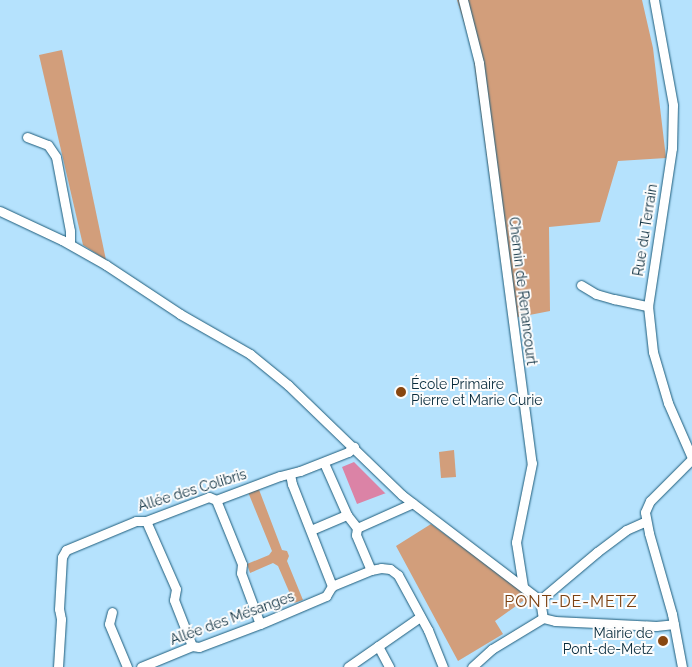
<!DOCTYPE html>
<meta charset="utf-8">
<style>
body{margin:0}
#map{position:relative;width:692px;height:667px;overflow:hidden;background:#b5e2fd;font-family:Raleway,sans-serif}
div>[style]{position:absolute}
.green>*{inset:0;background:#d29e7b}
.water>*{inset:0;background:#db83a6}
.roads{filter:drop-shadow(0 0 1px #1d5c7b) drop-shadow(0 0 1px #1d5c7b)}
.street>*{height:9px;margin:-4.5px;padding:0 4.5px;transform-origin:4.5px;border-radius:4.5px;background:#fff}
.dots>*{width:14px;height:14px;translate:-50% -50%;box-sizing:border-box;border:2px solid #fcfcfc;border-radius:50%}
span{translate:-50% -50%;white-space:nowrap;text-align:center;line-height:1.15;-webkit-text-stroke:4px #fcfcfc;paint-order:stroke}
.street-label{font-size:14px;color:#092c3d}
.poi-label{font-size:14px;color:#092c3d}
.left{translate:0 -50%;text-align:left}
.right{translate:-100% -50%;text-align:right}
.quarter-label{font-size:16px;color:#7c4111;letter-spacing:1px}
</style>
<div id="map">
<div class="green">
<i style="clip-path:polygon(457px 0,642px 0,653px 48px,666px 158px,618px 161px,600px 222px,549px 227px,550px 311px,509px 319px,472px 48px)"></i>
<i style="clip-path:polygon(62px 50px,106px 260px,83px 245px,39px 55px)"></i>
<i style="clip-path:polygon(454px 450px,456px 477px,441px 478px,439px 452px)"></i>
<i style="clip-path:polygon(258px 487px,282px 550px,287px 551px,289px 556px,287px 561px,303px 600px,294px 603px,278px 566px,273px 563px,250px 573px,247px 564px,269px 555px,272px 551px,248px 492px)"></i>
<i style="clip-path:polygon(431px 524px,530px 596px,495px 621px,503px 634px,458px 661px,396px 546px)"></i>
</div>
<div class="water">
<i style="clip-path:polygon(354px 462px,385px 493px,386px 493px,357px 504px,342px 467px)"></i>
</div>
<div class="roads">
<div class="street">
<i style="left:463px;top:0;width:65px;rotate:75.7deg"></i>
<i style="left:479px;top:63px;width:403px;rotate:82.5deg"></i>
<i style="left:532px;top:463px;width:81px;rotate:101.4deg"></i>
<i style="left:516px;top:542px;width:45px;rotate:81deg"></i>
<i style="left:654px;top:0;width:107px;rotate:79.7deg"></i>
<i style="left:673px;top:105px;width:43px;rotate:91.3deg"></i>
<i style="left:672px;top:148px;width:160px;rotate:98.6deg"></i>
<i style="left:648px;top:306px;width:46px;rotate:83.8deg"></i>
<i style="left:653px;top:352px;width:53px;rotate:73.6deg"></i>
<i style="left:668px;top:403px;width:60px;rotate:66.4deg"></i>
<i style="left:27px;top:137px;width:22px;rotate:21deg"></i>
<i style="left:48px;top:145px;width:14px;rotate:56deg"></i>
<i style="left:56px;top:157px;width:75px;rotate:79.3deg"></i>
<i style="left:70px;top:231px;width:13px;rotate:90deg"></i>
<i style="left:0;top:211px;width:68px;rotate:25.1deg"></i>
<i style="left:62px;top:240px;width:51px;rotate:29.6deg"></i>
<i style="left:106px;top:265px;width:89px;rotate:33.5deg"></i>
<i style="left:180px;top:314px;width:81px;rotate:29.7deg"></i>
<i style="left:250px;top:354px;width:49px;rotate:39.2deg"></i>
<i style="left:288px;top:385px;width:158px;rotate:44deg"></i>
<i style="left:402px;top:495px;width:173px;rotate:37.3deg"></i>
<i style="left:540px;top:600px;width:18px;rotate:81deg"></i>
<i style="left:581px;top:285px;width:17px;rotate:31deg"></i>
<i style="left:596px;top:294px;width:19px;rotate:16deg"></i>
<i style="left:614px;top:299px;width:35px;rotate:12deg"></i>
<i style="left:324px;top:463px;width:57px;rotate:66.1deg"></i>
<i style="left:347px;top:515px;width:16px;rotate:52deg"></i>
<i style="left:357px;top:528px;width:7px;rotate:98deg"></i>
<i style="left:356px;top:535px;width:38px;rotate:67deg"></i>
<i style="left:290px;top:474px;width:10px;rotate:79deg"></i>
<i style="left:292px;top:484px;width:110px;rotate:68.6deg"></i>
<i style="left:216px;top:500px;width:69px;rotate:67.9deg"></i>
<i style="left:242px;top:564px;width:9px;rotate:96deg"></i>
<i style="left:241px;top:573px;width:54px;rotate:69.6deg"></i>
<i style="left:146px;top:521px;width:74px;rotate:66.2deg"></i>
<i style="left:176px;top:589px;width:11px;rotate:100deg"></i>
<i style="left:174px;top:600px;width:49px;rotate:68.6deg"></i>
<i style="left:357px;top:528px;width:61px;rotate:-24.1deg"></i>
<i style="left:311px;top:530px;width:39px;rotate:-23deg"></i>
<i style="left:540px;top:600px;width:75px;rotate:-40.1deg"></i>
<i style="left:597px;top:552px;width:36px;rotate:-37deg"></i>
<i style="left:626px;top:530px;width:22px;rotate:-24deg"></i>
<i style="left:112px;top:612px;width:12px;rotate:104deg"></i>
<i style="left:109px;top:624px;width:47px;rotate:67.3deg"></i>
<i style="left:378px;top:646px;width:24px;rotate:62deg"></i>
<i style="left:58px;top:667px;width:48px;rotate:-86.4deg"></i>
<i style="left:61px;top:619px;width:10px;rotate:-101deg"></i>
<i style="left:59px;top:609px;width:52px;rotate:-86.7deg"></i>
<i style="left:62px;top:557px;width:8px;rotate:-60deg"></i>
<i style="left:66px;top:550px;width:76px;rotate:-22.5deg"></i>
<i style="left:136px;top:521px;width:10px"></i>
<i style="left:146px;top:521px;width:67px;rotate:-20.9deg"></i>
<i style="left:209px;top:497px;width:8px;rotate:23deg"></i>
<i style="left:216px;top:500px;width:68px;rotate:-20.6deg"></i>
<i style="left:280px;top:476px;width:21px;rotate:-14deg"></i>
<i style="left:300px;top:471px;width:52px;rotate:-21.6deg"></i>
<i style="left:348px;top:452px;width:8px;rotate:-40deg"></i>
<i style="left:141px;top:667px;width:55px;rotate:-22.4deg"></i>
<i style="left:192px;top:646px;width:7px;rotate:8deg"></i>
<i style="left:199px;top:647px;width:65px;rotate:-20.7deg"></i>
<i style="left:260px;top:624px;width:72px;rotate:-23deg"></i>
<i style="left:326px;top:596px;width:12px;rotate:-59deg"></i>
<i style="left:332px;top:586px;width:42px;rotate:-22.3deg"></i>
<i style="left:371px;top:570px;width:10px;rotate:-11deg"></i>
<i style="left:381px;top:568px;width:9px;rotate:6deg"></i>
<i style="left:390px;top:569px;width:10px;rotate:37deg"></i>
<i style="left:398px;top:575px;width:63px;rotate:61.4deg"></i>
<i style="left:428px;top:630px;width:40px;rotate:68deg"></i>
<i style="left:348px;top:667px;width:88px;rotate:-34.8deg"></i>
<i style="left:472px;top:667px;width:27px;rotate:-42deg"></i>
<i style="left:492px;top:649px;width:60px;rotate:-31.3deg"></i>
<i style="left:543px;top:618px;width:12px;rotate:14deg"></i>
<i style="left:555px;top:621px;width:101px;rotate:2.8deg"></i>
<i style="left:656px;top:626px;width:18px;rotate:-6deg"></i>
<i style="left:682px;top:667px;width:54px;rotate:-100.7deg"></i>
<i style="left:672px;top:614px;width:84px;rotate:-105.9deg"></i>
<i style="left:649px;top:533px;width:21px;rotate:-101deg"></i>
<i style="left:645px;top:512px;width:12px;rotate:-66deg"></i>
<i style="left:650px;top:501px;width:59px;rotate:-45deg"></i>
</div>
</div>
<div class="dots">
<i style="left:401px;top:392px;background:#884711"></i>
<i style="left:663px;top:641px;background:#884711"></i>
</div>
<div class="street-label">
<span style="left:645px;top:230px;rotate:-81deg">Rue du Terrain</span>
<span style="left:523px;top:291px;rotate:83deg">Chemin de Renancourt</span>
<span style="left:192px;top:490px;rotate:-17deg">Allée des Colibris</span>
<span style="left:232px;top:618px;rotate:-20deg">Allée des Mésanges</span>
</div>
<div class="poi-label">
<span class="left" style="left:411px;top:392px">École Primaire<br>Pierre et Marie Curie</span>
<span class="right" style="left:653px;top:641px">Mairie de<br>Pont-de-Metz</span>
</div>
<div class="quarter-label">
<span style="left:571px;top:602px">PONT-DE-METZ</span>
</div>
</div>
